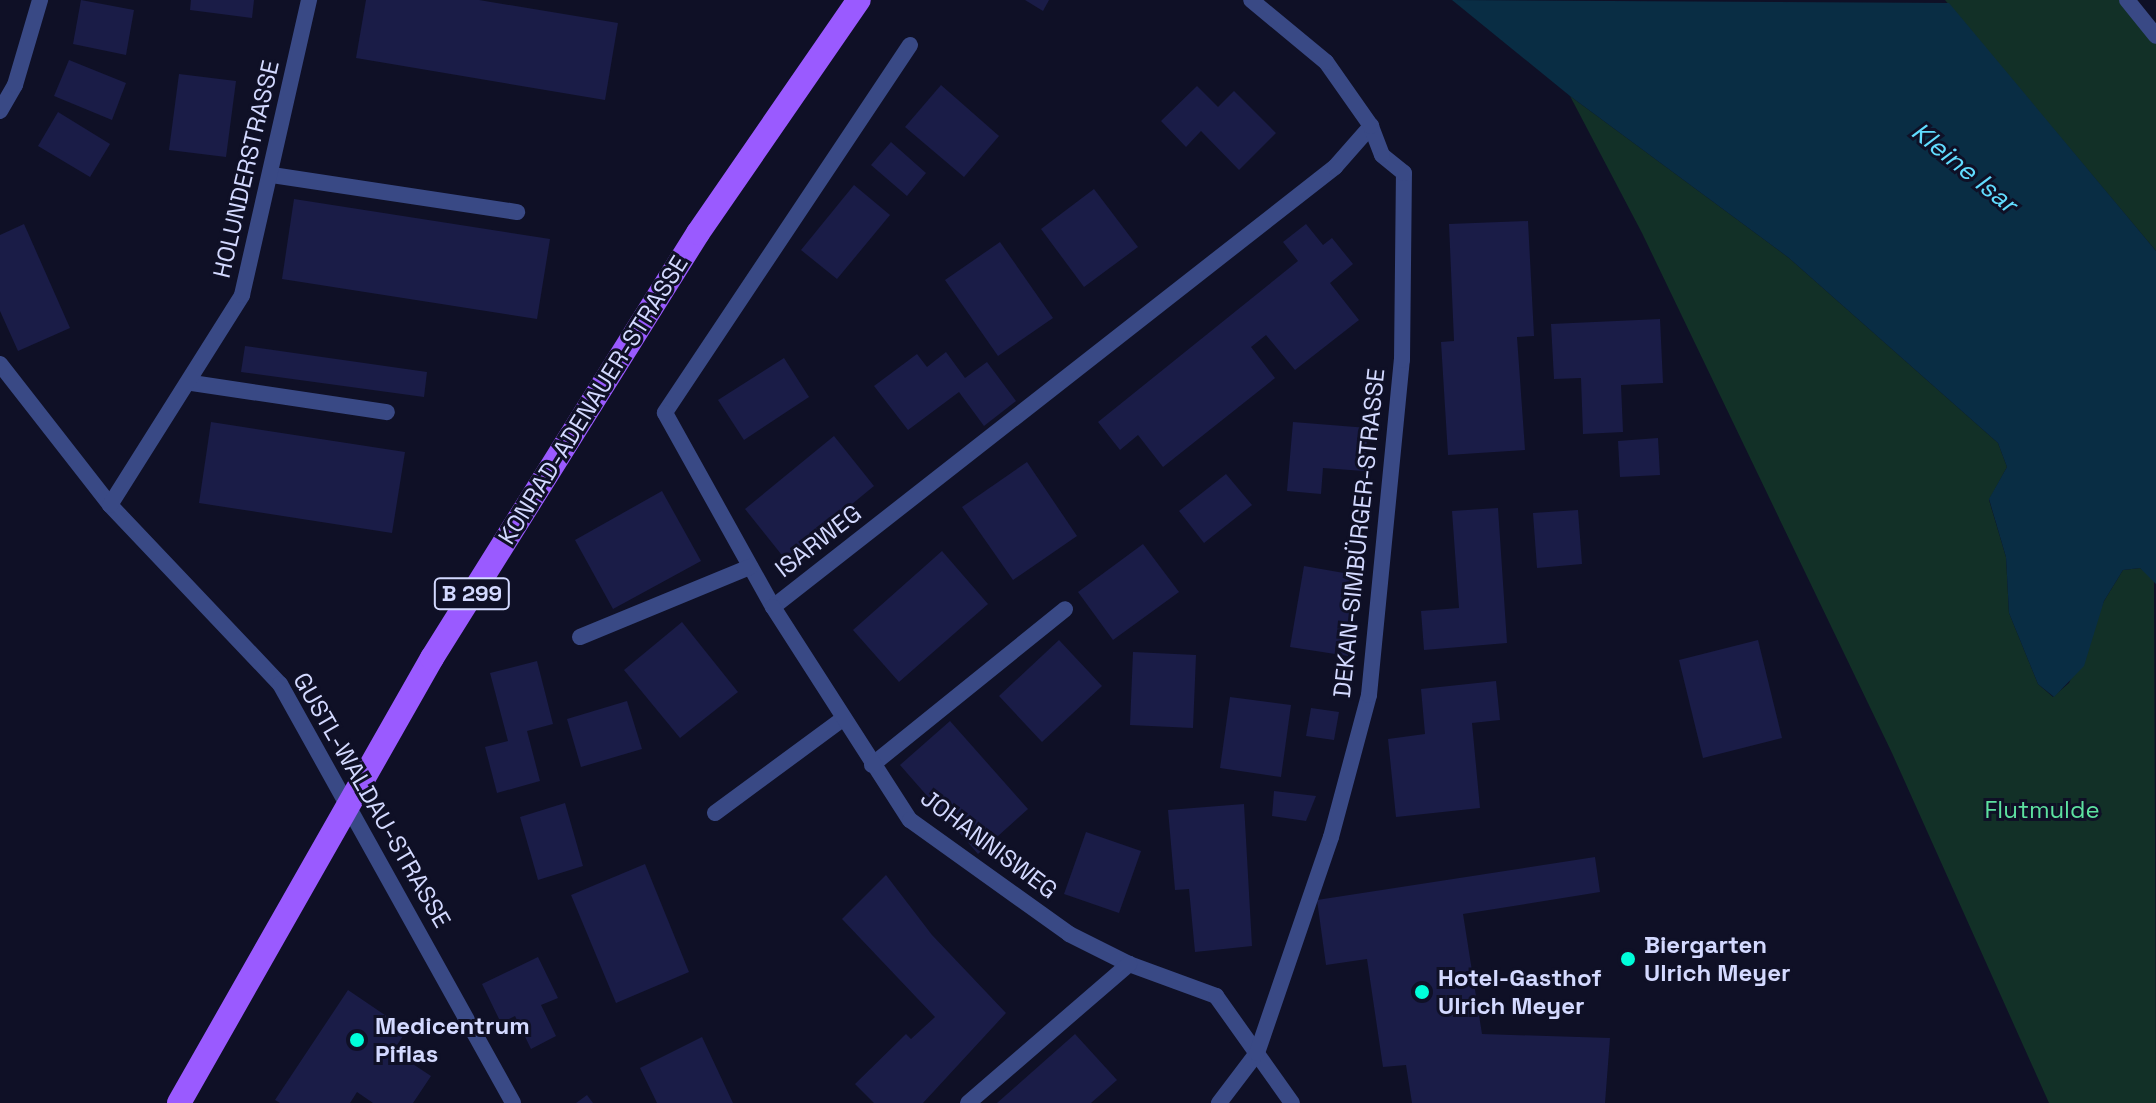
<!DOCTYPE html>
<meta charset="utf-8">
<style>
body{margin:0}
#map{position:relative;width:2156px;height:1103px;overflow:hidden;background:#0f1026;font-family:"Space Grotesk",sans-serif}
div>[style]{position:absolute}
.green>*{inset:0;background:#123027}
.water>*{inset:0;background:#092d44}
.building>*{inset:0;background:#1a1c47}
.lane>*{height:16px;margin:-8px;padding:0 8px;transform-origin:8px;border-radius:8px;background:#394985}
.street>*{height:16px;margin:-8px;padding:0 8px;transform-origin:8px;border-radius:8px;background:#394985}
.primary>*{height:24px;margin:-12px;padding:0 12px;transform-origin:12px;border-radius:12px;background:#9a5aff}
.dots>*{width:22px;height:22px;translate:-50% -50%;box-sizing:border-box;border:4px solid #0f1026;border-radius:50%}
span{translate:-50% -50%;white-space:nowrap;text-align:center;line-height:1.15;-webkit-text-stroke:6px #0f1026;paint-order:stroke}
.shield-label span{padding:2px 6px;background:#0f1026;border:2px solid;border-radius:6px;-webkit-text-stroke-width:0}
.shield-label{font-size:22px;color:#d3d9ff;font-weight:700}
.street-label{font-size:24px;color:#d3d9ff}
.park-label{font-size:24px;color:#5de1a0}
.poi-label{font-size:24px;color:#d3d9ff;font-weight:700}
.left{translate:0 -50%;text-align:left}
.water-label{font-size:26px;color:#61dcff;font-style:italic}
</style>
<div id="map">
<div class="green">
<i style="clip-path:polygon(1945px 0,2122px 0,2156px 38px,2156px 251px)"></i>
<i style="clip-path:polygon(1570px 96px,1789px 258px,1998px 443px,2007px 467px,1989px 500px,2006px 557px,2009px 613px,2038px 684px,2053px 697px,2069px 683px,2104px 601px,2123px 570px,2140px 568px,2154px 579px,2156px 1103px,2049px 1103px,1892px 753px,1642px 233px)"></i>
</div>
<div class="water">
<i style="clip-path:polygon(1452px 0,1949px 3px,2156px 251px,2156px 584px,2140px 568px,2123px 570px,2104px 601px,2084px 666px,2054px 697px,2038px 684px,2009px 613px,2006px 557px,1989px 499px,2007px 467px,1998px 443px,1789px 258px,1570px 96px)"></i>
</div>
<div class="building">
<i style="clip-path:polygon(81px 0,134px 10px,126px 55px,73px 44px)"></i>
<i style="clip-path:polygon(191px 0,254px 0,252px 18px,190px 10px)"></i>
<i style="clip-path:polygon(366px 0,479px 0,618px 23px,605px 100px,356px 58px)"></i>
<i style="clip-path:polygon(1025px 0,1049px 0,1043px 11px)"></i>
<i style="clip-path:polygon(69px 60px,126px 83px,112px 120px,54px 96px)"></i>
<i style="clip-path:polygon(179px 74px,236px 81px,226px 157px,169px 150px)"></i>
<i style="clip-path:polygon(941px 85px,999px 136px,964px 177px,905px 127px)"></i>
<i style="clip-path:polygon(1197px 86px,1218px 107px,1234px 91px,1276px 133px,1239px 170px,1201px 131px,1186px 147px,1161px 121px)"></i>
<i style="clip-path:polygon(58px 112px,110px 144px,90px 177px,38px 146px)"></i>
<i style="clip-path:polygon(891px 142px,926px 173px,907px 196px,871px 165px)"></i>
<i style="clip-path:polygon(854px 185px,890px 215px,837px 279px,801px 250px)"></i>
<i style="clip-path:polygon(1094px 189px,1138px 247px,1084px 287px,1041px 229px)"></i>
<i style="clip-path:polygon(294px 199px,550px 239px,537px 319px,282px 279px)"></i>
<i style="clip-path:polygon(1528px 221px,1534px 336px,1517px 337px,1525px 450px,1448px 455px,1441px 342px,1454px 341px,1449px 224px)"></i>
<i style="clip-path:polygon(24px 224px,70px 328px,18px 351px,0 311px,0 235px)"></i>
<i style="clip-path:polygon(1306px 224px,1323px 245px,1332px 238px,1353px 264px,1330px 283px,1359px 320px,1295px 370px,1266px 335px,1251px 347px,1275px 378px,1163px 467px,1138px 435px,1120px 450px,1098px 422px,1298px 261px,1283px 242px)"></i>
<i style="clip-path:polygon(1000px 242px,1053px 318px,998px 356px,945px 280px)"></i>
<i style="clip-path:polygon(1660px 319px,1663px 383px,1621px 385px,1623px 432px,1583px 434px,1581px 378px,1554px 379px,1551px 324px)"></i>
<i style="clip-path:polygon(245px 346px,427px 372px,424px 397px,241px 372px)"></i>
<i style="clip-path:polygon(946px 352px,965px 378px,987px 362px,1016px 401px,984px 426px,959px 392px,908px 430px,874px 386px,917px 354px,927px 367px)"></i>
<i style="clip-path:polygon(784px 358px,809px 397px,744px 440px,718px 400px)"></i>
<i style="clip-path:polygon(211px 422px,405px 452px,392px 533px,199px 503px)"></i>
<i style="clip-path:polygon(1293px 422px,1368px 428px,1364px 471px,1323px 468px,1321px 494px,1287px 491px)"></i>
<i style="clip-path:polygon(834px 436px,874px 486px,785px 559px,745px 509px)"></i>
<i style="clip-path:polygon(1658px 438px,1660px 475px,1620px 477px,1618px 441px)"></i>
<i style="clip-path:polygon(1027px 462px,1077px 536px,1013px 580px,962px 507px)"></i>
<i style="clip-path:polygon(1226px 474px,1252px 505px,1204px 543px,1179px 511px)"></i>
<i style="clip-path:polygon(662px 491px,701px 561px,613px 609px,575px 540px)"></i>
<i style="clip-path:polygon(1498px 508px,1507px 643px,1424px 650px,1421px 611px,1459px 608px,1452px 511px)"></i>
<i style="clip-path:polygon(1578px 510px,1582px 564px,1537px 568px,1533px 513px)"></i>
<i style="clip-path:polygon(1143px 544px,1179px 592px,1113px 640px,1078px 592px)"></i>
<i style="clip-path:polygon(942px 551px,988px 604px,899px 682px,853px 630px)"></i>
<i style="clip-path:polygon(1304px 566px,1361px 576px,1348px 656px,1290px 647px)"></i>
<i style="clip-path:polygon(682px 622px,738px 692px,680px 738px,624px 670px)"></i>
<i style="clip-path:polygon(1059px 640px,1102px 686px,1042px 742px,999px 696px)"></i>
<i style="clip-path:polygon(1758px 640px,1782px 738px,1703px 758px,1679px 660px)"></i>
<i style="clip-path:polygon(1133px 652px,1196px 655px,1193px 728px,1130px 725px)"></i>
<i style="clip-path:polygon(537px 661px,553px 724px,527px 731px,540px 781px,497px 793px,485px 747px,508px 741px,490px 673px)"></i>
<i style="clip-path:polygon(1496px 681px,1500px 720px,1472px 723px,1480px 808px,1396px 817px,1388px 739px,1425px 734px,1421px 689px)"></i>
<i style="clip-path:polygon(1230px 697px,1291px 705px,1281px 777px,1220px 768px)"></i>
<i style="clip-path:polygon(627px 701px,642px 749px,581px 767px,567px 719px)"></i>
<i style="clip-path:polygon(1311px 708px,1339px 712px,1334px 740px,1306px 736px)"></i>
<i style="clip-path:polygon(950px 721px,1028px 809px,978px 854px,900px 765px)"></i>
<i style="clip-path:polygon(1274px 791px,1316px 796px,1306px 821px,1272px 816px)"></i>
<i style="clip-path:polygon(565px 803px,583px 866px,538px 880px,520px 817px)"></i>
<i style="clip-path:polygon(1244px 804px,1252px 946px,1195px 952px,1189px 889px,1175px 890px,1168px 810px)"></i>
<i style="clip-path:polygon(1086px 832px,1141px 851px,1119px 913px,1064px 894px)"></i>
<i style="clip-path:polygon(1595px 857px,1600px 892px,1463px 914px,1482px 1034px,1610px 1038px,1605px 1103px,1412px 1103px,1406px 1065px,1383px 1067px,1367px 959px,1326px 965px,1317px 900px)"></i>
<i style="clip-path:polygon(645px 864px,689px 972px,616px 1003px,571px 895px)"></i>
<i style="clip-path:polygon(886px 875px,932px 935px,1006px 1013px,923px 1103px,874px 1103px,855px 1084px,906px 1034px,911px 1039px,935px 1017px,842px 919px)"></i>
<i style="clip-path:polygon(538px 957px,558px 998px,541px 1005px,556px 1036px,531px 1049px,515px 1016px,501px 1023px,482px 984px)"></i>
<i style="clip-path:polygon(348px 990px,407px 1030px,393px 1051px,431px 1076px,413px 1103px,373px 1103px,357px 1092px,350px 1103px,280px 1103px,275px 1100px)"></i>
<i style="clip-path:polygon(1075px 1034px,1117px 1080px,1091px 1103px,997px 1103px)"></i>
<i style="clip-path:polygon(702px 1037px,733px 1103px,657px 1103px,640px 1068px)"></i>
<i style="clip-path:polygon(587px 1095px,593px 1103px,576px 1103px)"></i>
</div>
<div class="lane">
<i style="left:272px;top:175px;width:248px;rotate:8.6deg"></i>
<i style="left:192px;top:383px;width:197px;rotate:8.5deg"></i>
<i style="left:872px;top:765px;width:248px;rotate:-38.9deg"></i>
<i style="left:715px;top:813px;width:157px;rotate:-36.4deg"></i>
</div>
<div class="street">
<i style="left:2127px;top:0;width:46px;rotate:51.1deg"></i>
<i style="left:910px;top:45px;width:442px;rotate:123.7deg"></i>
<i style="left:665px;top:413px;width:222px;rotate:60.9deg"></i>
<i style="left:773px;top:607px;width:714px;rotate:-38.06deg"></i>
<i style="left:1335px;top:167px;width:55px;rotate:-48.7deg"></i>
<i style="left:0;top:111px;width:30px;rotate:-60deg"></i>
<i style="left:15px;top:85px;width:89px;rotate:-73.6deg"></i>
<i style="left:0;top:364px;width:179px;rotate:52deg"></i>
<i style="left:110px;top:505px;width:247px;rotate:46.5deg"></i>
<i style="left:280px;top:684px;width:479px;rotate:60.9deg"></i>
<i style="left:110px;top:505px;width:248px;rotate:-57.8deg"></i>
<i style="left:242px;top:295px;width:303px;rotate:-77.2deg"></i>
<i style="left:773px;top:607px;width:253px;rotate:57.3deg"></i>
<i style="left:910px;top:820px;width:196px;rotate:35.6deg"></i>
<i style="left:1069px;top:934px;width:67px;rotate:26.6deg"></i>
<i style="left:1129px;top:964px;width:93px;rotate:20.2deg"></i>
<i style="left:1216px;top:996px;width:131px;rotate:54.6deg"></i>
<i style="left:580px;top:637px;width:184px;rotate:-22.4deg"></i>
<i style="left:968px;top:1103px;width:213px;rotate:-40.8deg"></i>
<i style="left:1219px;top:1103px;width:63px;rotate:-52.8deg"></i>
<i style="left:1257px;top:1053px;width:228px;rotate:-71.1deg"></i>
<i style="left:1331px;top:837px;width:147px;rotate:-75deg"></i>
<i style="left:1369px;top:695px;width:337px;rotate:-84.4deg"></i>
<i style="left:1402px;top:360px;width:187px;rotate:-89.4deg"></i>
<i style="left:1404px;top:173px;width:28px;rotate:-141deg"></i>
<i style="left:1382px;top:155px;width:31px;rotate:-111deg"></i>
<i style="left:1371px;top:126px;width:78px;rotate:-125.1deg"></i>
<i style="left:1326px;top:62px;width:97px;rotate:-140.4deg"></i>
</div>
<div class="primary">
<i style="left:179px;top:1103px;width:512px;rotate:-60.38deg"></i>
<i style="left:432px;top:658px;width:501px;rotate:-57.96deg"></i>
<i style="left:698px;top:233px;width:283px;rotate:-55.4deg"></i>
</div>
<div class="dots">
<i style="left:1628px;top:959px;background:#00feda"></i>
<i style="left:1422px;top:992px;background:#00feda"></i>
<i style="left:357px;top:1040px;background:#00feda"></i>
</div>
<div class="shield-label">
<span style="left:472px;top:594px">B 299</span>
</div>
<div class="street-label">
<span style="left:246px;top:169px;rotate:-77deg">HOLUNDERSTRASSE</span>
<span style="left:593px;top:400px;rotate:-58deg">KONRAD-ADENAUER-STRASSE</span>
<span style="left:1359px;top:533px;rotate:-84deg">DEKAN-SIMBÜRGER-STRASSE</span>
<span style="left:818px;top:541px;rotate:-38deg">ISARWEG</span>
<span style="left:372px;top:800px;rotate:60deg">GUSTL-WALDAU-STRASSE</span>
<span style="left:989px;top:844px;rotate:37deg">JOHANNISWEG</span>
</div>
<div class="park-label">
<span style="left:2042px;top:810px">Flutmulde</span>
</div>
<div class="poi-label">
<span class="left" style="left:1644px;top:959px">Biergarten<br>Ulrich Meyer</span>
<span class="left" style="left:1438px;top:992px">Hotel-Gasthof<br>Ulrich Meyer</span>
<span class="left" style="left:375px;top:1040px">Medicentrum<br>Piflas</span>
</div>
<div class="water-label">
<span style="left:1964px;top:168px;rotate:39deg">Kleine Isar</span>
</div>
</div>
